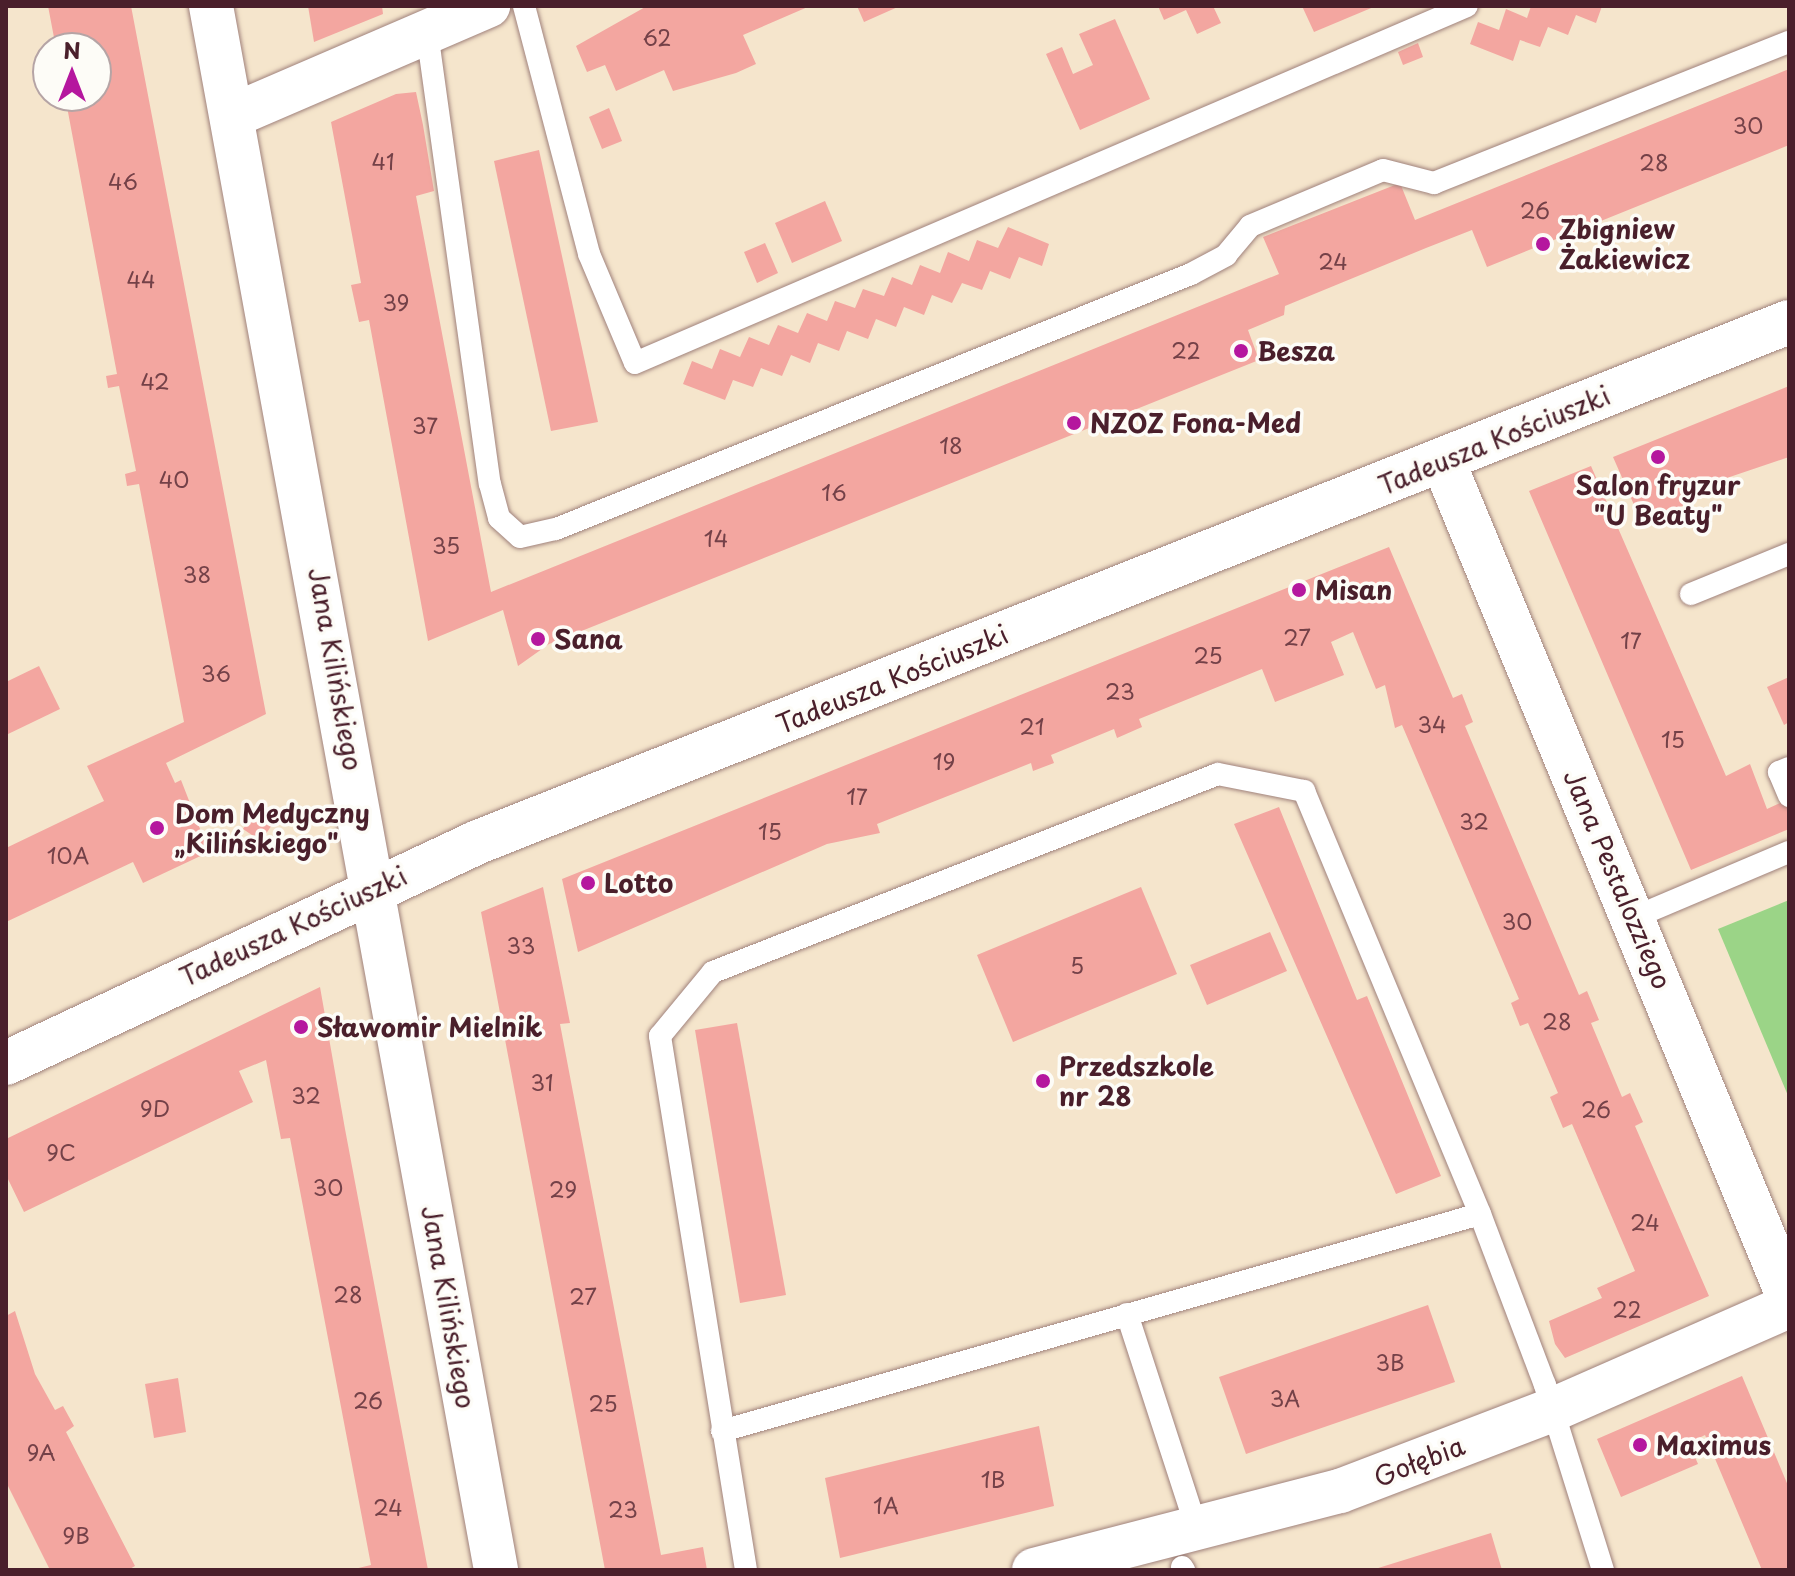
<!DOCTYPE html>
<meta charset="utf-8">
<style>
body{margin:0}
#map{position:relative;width:1795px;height:1576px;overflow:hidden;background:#f5e5cc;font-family:"Playpen Sans",sans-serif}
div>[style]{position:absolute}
.green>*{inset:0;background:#9bd487}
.building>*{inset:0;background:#f3a6a0}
.roads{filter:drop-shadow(0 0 2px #a0827c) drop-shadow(0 0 2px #a0827c)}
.service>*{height:22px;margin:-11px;padding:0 11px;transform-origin:11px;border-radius:11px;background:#fff}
.minor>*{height:44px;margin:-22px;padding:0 22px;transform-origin:22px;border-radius:22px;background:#fff}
.tertiary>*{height:44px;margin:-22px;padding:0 22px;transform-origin:22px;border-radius:22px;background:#fff}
.dots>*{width:22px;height:22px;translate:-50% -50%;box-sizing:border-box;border:4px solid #fdfcf7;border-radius:50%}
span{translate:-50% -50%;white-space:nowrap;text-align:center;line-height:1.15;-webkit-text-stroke:7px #fdfcf7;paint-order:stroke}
.number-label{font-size:22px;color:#744148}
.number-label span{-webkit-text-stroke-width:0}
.poi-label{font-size:26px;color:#4a1f2b;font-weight:700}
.left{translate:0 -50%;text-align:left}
.street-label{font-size:26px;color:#4a1f2b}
.frame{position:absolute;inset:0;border:8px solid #4a1f2b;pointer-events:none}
.north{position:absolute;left:32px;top:32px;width:80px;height:80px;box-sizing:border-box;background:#fdfcf7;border:2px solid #b5a4a5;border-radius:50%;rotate:0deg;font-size:22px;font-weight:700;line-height:32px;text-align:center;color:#4a1f2b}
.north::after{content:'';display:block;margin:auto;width:28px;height:36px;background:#b5179e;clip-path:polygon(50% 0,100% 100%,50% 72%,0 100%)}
</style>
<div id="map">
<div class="green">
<i style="clip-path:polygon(1789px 900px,1789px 1098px,1718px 929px)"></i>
</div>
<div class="building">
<i style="clip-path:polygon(48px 6px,131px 6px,266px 714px,166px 763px,175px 783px,181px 780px,209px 852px,143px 883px,133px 862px,6px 922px,6px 848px,104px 801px,87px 766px,184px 722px,139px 484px,127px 486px,125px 474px,136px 471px,119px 386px,108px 388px,106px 376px,117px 374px,65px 96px,96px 96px,96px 48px,56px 48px)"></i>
<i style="clip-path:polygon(308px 6px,382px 6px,383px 14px,314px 42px)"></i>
<i style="clip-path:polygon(647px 6px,810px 6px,743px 35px,756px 64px,736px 73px,673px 91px,664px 70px,616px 91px,605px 65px,587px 72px,576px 46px)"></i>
<i style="clip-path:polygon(857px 6px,900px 6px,864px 22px)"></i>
<i style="clip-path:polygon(1158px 6px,1213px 6px,1221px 23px,1197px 34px,1186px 10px,1164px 20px)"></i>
<i style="clip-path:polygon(1302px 6px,1376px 6px,1314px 32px)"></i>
<i style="clip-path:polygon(1531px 6px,1602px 6px,1596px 23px,1576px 15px,1568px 35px,1548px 27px,1540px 47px,1520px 40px,1513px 61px,1470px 44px,1478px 22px,1499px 30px,1506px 9px,1527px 18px)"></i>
<i style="clip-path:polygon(1115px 19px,1150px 99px,1080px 130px,1046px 54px,1062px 47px,1073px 74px,1093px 65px,1079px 34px)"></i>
<i style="clip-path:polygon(1418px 43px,1423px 57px,1403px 65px,1398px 52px)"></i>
<i style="clip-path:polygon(1789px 69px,1789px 145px,1487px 267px,1472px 230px,1426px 248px,1285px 306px,1284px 315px,1248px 330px,1259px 360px,549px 644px,518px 666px,503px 610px,428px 641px,369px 320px,359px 322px,351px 285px,361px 283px,331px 122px,396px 94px,416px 92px,423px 125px,434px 191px,416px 196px,491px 592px,1279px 274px,1263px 237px,1400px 183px,1415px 220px)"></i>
<i style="clip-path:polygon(609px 108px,622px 141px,602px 149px,589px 117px)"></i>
<i style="clip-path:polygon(539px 150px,598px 422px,551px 431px,494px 161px)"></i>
<i style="clip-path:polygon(825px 201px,842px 241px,792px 263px,775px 223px)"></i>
<i style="clip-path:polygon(1008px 227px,1049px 244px,1042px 266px,1019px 257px,1010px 279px,990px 271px,982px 290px,962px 283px,952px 303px,932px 295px,924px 315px,904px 307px,896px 327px,876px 319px,868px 339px,847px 331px,839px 351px,818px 343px,810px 363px,791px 355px,782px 376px,761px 368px,753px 387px,733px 380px,725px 400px,683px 384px,692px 361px,712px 369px,720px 349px,740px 357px,749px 337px,769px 345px,778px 325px,798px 333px,807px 313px,827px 321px,835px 301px,855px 308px,863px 289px,884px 296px,892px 277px,912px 285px,920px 265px,940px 273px,948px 252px,969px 261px,977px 240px,998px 248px)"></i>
<i style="clip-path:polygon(765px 243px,778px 273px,757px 283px,744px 252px)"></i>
<i style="clip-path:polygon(1789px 386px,1789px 457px,1712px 483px,1715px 492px,1642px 523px,1613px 457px)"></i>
<i style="clip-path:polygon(1591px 466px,1726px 776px,1750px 764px,1767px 809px,1789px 799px,1789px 829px,1691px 870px,1529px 491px)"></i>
<i style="clip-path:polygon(1389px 547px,1453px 698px,1462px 694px,1473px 722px,1465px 726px,1579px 995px,1587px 991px,1599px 1020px,1591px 1023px,1622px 1097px,1630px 1093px,1643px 1122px,1635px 1126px,1709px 1296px,1565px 1358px,1555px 1344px,1549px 1321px,1602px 1298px,1597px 1288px,1635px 1271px,1572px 1124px,1563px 1128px,1550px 1097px,1558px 1093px,1528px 1023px,1520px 1026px,1511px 1003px,1519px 999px,1402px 725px,1395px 728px,1385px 685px,1376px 689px,1353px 632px,1331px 642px,1344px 675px,1275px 702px,1262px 669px,1139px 719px,1142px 727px,1117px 738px,1114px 729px,1051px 755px,1054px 763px,1033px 771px,1031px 763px,877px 824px,880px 833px,827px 844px,578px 952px,562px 879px)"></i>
<i style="clip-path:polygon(39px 666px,60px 709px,6px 735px,6px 682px)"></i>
<i style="clip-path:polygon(1789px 677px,1789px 722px,1784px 725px,1767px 687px)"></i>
<i style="clip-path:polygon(1279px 807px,1357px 1000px,1367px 996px,1441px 1176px,1396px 1194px,1234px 824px)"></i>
<i style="clip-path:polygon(256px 809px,274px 822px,261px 841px,243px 829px)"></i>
<i style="clip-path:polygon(543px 887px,570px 1023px,560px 1024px,661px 1555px,703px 1547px,707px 1570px,605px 1570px,481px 912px)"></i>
<i style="clip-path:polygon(1141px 887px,1177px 974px,1013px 1042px,977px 955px)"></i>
<i style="clip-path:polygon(1270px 932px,1287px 971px,1207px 1005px,1190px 965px)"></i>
<i style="clip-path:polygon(320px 987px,345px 1129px,428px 1570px,350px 1570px,371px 1565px,290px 1138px,281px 1139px,266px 1060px,239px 1071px,253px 1102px,24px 1212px,6px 1175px,6px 1139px)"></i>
<i style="clip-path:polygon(737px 1023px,786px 1295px,740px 1303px,695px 1030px)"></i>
<i style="clip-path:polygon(1428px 1305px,1455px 1382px,1246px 1454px,1219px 1377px)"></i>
<i style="clip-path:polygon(15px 1311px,35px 1374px,55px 1410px,63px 1406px,74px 1426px,66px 1432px,135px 1566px,128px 1570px,50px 1570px,6px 1482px,6px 1316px)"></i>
<i style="clip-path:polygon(1742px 1376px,1789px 1488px,1789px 1570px,1762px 1570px,1705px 1435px,1689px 1443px,1698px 1464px,1621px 1497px,1597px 1439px)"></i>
<i style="clip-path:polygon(178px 1378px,186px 1432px,154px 1438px,145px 1384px)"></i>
<i style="clip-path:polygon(1039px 1426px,1054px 1506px,840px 1558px,825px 1478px)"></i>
<i style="clip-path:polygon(1491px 1533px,1502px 1570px,1375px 1570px,1375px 1569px)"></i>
</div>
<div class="roads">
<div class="service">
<i style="left:524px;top:6px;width:256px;rotate:75.3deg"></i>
<i style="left:589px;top:254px;width:118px;rotate:67.1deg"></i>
<i style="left:635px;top:363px;width:905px;rotate:-23.22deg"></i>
<i style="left:427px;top:32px;width:456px;rotate:82.1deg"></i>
<i style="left:490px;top:484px;width:35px;rotate:75deg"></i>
<i style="left:499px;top:518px;width:28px;rotate:42deg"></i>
<i style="left:520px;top:537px;width:37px;rotate:-13deg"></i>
<i style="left:556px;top:529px;width:684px;rotate:-21.88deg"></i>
<i style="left:1191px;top:274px;width:40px;rotate:-28deg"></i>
<i style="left:1226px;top:255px;width:38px;rotate:-50deg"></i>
<i style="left:1250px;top:226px;width:144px;rotate:-22.8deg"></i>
<i style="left:1383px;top:170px;width:53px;rotate:14.3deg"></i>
<i style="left:1434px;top:183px;width:382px;rotate:-21.7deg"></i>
<i style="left:1691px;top:594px;width:106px;rotate:-22.2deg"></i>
<i style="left:1789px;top:768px;width:11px;rotate:158deg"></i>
<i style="left:1779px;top:772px;width:26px;rotate:67deg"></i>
<i style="left:1635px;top:917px;width:167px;rotate:-22.9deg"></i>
<i style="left:1127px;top:1314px;width:207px;rotate:72deg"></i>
<i style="left:722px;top:1431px;width:788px;rotate:-15.98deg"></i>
<i style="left:1182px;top:1567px;width:4px;rotate:56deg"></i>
<i style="left:746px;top:1570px;width:541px;rotate:-99.15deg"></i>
<i style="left:660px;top:1036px;width:83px;rotate:-50.4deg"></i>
<i style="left:713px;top:972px;width:542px;rotate:-21.41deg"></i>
<i style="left:1218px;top:774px;width:88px;rotate:11.2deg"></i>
<i style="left:1304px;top:791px;width:458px;rotate:67.4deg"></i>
<i style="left:1480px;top:1214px;width:183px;rotate:69.2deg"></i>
<i style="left:1545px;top:1385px;width:194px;rotate:72.6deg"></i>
</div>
<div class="minor">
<i style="left:211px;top:6px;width:1590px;rotate:79.67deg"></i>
<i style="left:232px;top:116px;width:279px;rotate:-23.3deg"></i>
<i style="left:1443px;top:461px;width:906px;rotate:67.54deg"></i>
<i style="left:1034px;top:1570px;width:316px;rotate:-14.5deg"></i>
<i style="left:1340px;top:1491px;width:227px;rotate:-20.9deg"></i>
<i style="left:1552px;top:1410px;width:259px;rotate:-23.7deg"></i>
</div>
<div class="tertiary">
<i style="left:6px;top:1063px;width:521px;rotate:-25.09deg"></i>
<i style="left:478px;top:842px;width:1410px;rotate:-21.64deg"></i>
</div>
</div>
<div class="dots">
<i style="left:1543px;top:244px;background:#b5179e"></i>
<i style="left:1241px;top:351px;background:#b5179e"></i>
<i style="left:1074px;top:423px;background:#b5179e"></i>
<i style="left:1658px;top:457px;background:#b5179e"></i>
<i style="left:1299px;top:590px;background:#b5179e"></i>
<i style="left:538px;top:639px;background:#b5179e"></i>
<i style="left:157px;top:828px;background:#b5179e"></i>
<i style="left:588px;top:883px;background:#b5179e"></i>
<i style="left:301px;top:1027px;background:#b5179e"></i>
<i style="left:1043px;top:1081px;background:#b5179e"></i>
<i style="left:1640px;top:1445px;background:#b5179e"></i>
</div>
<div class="number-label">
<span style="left:657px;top:37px">62</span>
<span style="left:1748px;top:125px">30</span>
<span style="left:383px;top:161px">41</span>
<span style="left:1654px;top:162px">28</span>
<span style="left:123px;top:181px">46</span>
<span style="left:1535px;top:210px">26</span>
<span style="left:1333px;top:261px">24</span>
<span style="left:141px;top:279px">44</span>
<span style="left:396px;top:302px">39</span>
<span style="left:1186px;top:350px">22</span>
<span style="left:155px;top:381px">42</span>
<span style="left:425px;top:425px">37</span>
<span style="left:951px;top:445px">18</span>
<span style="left:174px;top:479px">40</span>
<span style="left:834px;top:492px">16</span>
<span style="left:716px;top:538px">14</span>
<span style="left:446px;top:545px">35</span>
<span style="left:197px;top:574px">38</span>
<span style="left:1297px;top:637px">27</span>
<span style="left:1631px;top:640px">17</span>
<span style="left:1208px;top:655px">25</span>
<span style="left:216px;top:673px">36</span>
<span style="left:1120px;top:691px">23</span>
<span style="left:1432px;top:724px">34</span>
<span style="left:1032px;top:726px">21</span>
<span style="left:1673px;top:739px">15</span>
<span style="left:944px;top:761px">19</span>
<span style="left:857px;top:796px">17</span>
<span style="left:1474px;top:821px">32</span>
<span style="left:770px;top:831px">15</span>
<span style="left:68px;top:855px">10A</span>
<span style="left:1517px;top:921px">30</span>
<span style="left:521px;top:945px">33</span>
<span style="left:1077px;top:965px">5</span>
<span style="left:1557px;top:1021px">28</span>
<span style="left:542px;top:1082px">31</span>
<span style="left:306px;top:1095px">32</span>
<span style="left:155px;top:1108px">9D</span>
<span style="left:1596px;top:1109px">26</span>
<span style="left:61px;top:1152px">9C</span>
<span style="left:328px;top:1187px">30</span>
<span style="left:563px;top:1189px">29</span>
<span style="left:1645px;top:1222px">24</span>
<span style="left:348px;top:1294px">28</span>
<span style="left:583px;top:1296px">27</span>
<span style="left:1627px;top:1309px">22</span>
<span style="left:1390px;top:1362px">3B</span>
<span style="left:1285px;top:1398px">3A</span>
<span style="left:368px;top:1400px">26</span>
<span style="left:603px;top:1403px">25</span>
<span style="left:41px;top:1452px">9A</span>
<span style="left:993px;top:1479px">1B</span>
<span style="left:886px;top:1505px">1A</span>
<span style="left:388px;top:1507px">24</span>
<span style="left:623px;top:1509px">23</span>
<span style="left:76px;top:1535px">9B</span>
</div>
<div class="poi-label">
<span class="left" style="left:1559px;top:244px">Zbigniew<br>Żakiewicz</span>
<span class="left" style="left:1257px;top:351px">Besza</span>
<span class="left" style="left:1090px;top:423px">NZOZ Fona-Med</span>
<span style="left:1658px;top:500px">Salon fryzur<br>"U Beaty"</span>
<span class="left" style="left:1315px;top:590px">Misan</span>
<span class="left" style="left:554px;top:639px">Sana</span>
<span class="left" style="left:175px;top:828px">Dom Medyczny<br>„Kilińskiego"</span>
<span class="left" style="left:604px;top:883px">Lotto</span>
<span class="left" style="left:317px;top:1027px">Sławomir Mielnik</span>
<span class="left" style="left:1059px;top:1081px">Przedszkole<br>nr 28</span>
<span class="left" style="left:1656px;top:1445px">Maximus</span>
</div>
<div class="street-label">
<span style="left:1494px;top:440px;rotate:-22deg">Tadeusza Kościuszki</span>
<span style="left:336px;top:669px;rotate:80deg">Jana Kilińskiego</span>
<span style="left:892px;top:679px;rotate:-22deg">Tadeusza Kościuszki</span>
<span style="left:1618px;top:879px;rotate:67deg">Jana Pestalozziego</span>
<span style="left:293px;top:926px;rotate:-25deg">Tadeusza Kościuszki</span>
<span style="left:449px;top:1307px;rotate:80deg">Jana Kilińskiego</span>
<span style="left:1419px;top:1461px;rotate:-21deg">Gołębia</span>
</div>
<div class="frame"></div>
<div class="north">N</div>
</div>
